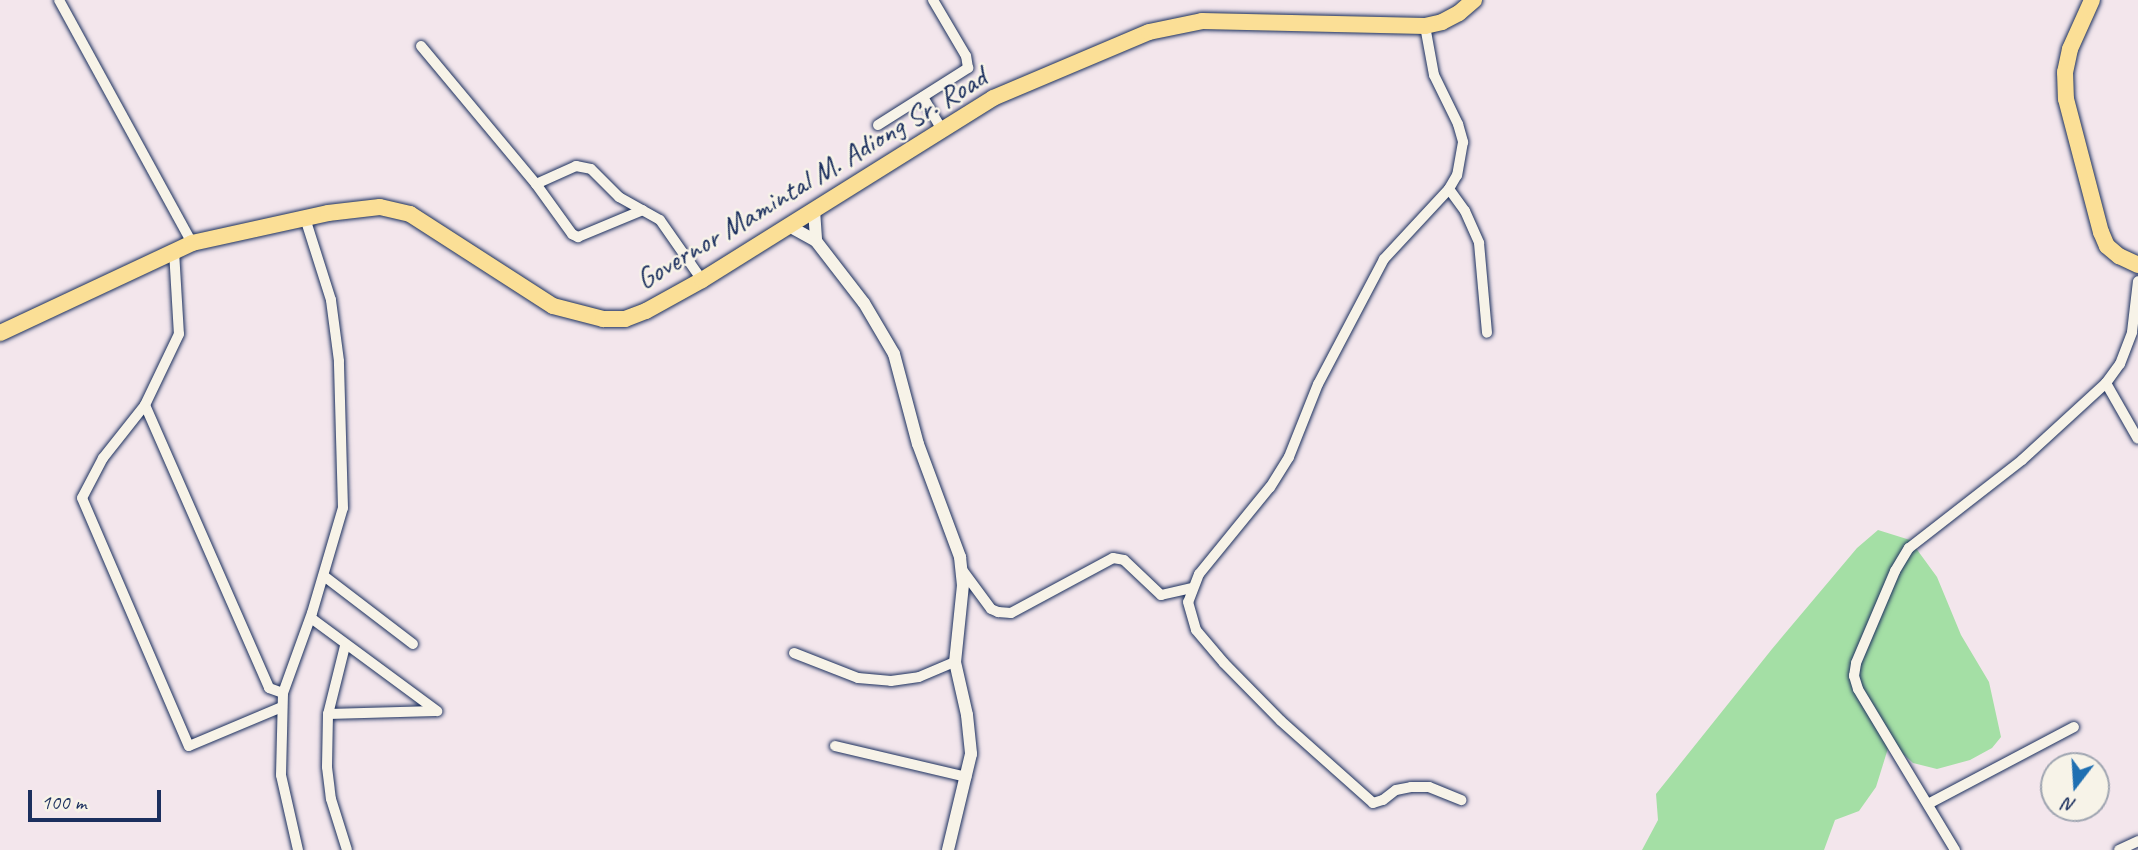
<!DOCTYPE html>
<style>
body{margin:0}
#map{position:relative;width:2138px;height:850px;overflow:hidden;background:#f3e6ec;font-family:Caveat,sans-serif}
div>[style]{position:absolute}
.green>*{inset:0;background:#a4dfa5}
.roads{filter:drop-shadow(0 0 2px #1b2f5e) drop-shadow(0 0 2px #1b2f5e)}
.minor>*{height:10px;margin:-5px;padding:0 5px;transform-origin:5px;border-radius:5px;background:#f7f3e8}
.tertiary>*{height:12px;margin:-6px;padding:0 6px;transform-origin:6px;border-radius:6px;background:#f7f3e8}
.primary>*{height:16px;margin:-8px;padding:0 8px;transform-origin:8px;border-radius:8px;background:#fbdf96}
span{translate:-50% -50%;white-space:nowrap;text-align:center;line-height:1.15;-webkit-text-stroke:5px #f7f3e8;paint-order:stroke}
.street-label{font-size:30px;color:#1b2f5e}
.north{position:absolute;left:2040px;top:752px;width:70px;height:70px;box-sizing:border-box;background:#f7f3e8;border:2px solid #9fa5b1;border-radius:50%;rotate:197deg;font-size:19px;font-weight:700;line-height:28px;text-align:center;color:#1b2f5e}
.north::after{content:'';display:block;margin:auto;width:24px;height:32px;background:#1f6fb2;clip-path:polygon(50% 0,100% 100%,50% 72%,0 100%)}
.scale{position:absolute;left:28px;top:790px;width:133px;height:32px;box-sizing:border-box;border:4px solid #1b2f5e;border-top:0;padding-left:9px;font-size:21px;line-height:24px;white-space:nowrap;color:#1b2f5e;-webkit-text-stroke:5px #f7f3e8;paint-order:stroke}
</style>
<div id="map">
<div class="green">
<i style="clip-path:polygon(1878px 530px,1910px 540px,1937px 577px,1961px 635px,1989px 682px,2001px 737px,1992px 748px,1970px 760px,1937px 769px,1913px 763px,1890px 742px,1876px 787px,1859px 811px,1835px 820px,1824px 850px,1642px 850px,1658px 820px,1656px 794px,1772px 649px,1857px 548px)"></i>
</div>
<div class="roads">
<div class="minor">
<i style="left:59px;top:0;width:277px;rotate:61.3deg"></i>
<i style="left:1425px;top:26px;width:50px;rotate:79.6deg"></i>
<i style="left:1434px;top:75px;width:55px;rotate:63.9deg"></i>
<i style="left:1458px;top:124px;width:19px;rotate:74deg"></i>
<i style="left:1463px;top:142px;width:34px;rotate:100deg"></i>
<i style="left:1457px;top:175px;width:16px;rotate:120deg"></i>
<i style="left:1449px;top:189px;width:96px;rotate:132.9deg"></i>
<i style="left:1384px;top:259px;width:141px;rotate:117.8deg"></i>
<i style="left:1318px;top:384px;width:79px;rotate:111.7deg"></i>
<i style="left:1289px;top:457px;width:36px;rotate:122deg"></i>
<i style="left:1270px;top:487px;width:112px;rotate:129.2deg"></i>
<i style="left:1199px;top:574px;width:30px;rotate:111deg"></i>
<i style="left:1188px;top:602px;width:29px;rotate:74deg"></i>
<i style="left:1196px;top:630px;width:43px;rotate:49.7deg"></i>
<i style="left:1224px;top:663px;width:81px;rotate:45.5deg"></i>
<i style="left:1281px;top:721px;width:123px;rotate:41.7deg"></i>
<i style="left:1373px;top:803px;width:10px;rotate:-17deg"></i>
<i style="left:1383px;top:800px;width:16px;rotate:-38deg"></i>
<i style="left:1396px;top:790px;width:15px;rotate:-11deg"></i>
<i style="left:1411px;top:787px;width:18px"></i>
<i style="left:1429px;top:787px;width:35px;rotate:22deg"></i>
<i style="left:421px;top:46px;width:180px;rotate:50.2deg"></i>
<i style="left:536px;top:184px;width:44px;rotate:-24.2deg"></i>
<i style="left:576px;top:166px;width:15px;rotate:11deg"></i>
<i style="left:591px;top:169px;width:40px;rotate:45deg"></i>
<i style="left:619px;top:197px;width:47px;rotate:29.3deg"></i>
<i style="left:660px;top:220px;width:73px;rotate:55deg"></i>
<i style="left:923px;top:97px;width:36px;rotate:60deg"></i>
<i style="left:878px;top:125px;width:107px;rotate:-32.3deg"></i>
<i style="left:968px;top:68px;width:12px;rotate:-99deg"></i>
<i style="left:966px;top:56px;width:65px;rotate:-120.5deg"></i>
<i style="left:536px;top:184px;width:62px;rotate:54.2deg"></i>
<i style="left:572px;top:234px;width:7px;rotate:27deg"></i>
<i style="left:578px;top:237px;width:70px;rotate:-22.6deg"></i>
<i style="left:1449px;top:189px;width:27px;rotate:54deg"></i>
<i style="left:1465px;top:211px;width:35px;rotate:66deg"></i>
<i style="left:1479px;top:243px;width:90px;rotate:84.9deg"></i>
<i style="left:174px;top:251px;width:83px;rotate:86.6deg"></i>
<i style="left:179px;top:334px;width:79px;rotate:115.6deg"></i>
<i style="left:145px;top:405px;width:68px;rotate:128.4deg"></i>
<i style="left:103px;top:458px;width:45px;rotate:117.7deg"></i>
<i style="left:82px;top:498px;width:270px;rotate:66.7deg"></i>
<i style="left:189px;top:746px;width:101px;rotate:-22.8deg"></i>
<i style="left:2106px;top:383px;width:64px;rotate:60.3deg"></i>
<i style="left:145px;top:405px;width:309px;rotate:66.3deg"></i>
<i style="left:269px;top:688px;width:15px;rotate:20deg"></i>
<i style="left:963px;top:571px;width:47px;rotate:53.6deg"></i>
<i style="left:991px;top:609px;width:8px;rotate:23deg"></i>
<i style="left:998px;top:612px;width:13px;rotate:4deg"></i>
<i style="left:1011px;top:613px;width:116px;rotate:-28.3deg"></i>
<i style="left:1113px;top:558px;width:11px;rotate:10deg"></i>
<i style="left:1124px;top:560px;width:51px;rotate:43.4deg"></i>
<i style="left:1161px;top:595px;width:31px;rotate:-13deg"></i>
<i style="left:324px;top:576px;width:112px;rotate:37.4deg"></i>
<i style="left:311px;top:618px;width:157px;rotate:36.4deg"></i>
<i style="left:345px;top:646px;width:70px;rotate:104deg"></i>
<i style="left:328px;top:714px;width:53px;rotate:91.1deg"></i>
<i style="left:327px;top:767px;width:32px;rotate:83deg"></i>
<i style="left:331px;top:799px;width:53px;rotate:72.6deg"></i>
<i style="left:794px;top:653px;width:69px;rotate:21.3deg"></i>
<i style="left:858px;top:678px;width:33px;rotate:5deg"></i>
<i style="left:891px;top:681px;width:28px;rotate:-8deg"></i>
<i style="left:919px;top:677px;width:39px;rotate:-23deg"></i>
<i style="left:328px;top:714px;width:108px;rotate:-1.6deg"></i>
<i style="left:835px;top:746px;width:135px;rotate:13.3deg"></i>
<i style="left:1928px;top:804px;width:165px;rotate:-27.8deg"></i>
<i style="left:298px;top:850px;width:77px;rotate:-102.8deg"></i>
<i style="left:281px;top:775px;width:82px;rotate:-88.6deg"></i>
<i style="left:283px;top:693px;width:85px;rotate:-70.1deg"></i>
<i style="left:312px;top:613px;width:109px;rotate:-73.6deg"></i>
<i style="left:343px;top:508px;width:147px;rotate:-91.6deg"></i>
<i style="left:339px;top:361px;width:62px;rotate:-97.5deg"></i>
<i style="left:331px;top:300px;width:86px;rotate:-107.6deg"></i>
<i style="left:1955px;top:850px;width:188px;rotate:-121.1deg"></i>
<i style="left:1858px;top:689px;width:14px;rotate:-107deg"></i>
<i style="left:1854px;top:676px;width:13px;rotate:-81deg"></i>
<i style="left:1856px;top:663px;width:100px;rotate:-67deg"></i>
<i style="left:1895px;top:571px;width:27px;rotate:-59deg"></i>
<i style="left:1909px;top:548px;width:143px;rotate:-37.9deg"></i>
<i style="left:2022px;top:460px;width:114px;rotate:-42.5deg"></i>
<i style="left:2106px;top:383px;width:24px;rotate:-54deg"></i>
<i style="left:2120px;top:364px;width:34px;rotate:-69deg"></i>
<i style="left:2132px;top:332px;width:51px;rotate:-83.3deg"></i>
<i style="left:2119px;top:850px;width:21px;rotate:-25deg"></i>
</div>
<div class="tertiary">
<i style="left:814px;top:210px;width:31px;rotate:86deg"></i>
<i style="left:789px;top:226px;width:31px;rotate:29deg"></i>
<i style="left:816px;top:241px;width:78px;rotate:52.3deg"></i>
<i style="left:864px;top:303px;width:59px;rotate:59.5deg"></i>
<i style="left:894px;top:354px;width:93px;rotate:75.1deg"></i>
<i style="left:918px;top:444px;width:121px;rotate:69.6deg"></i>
<i style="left:960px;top:557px;width:28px;rotate:84deg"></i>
<i style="left:963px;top:585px;width:77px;rotate:95.9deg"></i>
<i style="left:955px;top:662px;width:54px;rotate:77.2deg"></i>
<i style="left:967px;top:715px;width:39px;rotate:84deg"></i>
<i style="left:971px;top:754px;width:99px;rotate:103.5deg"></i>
</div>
<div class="primary">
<i style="left:2092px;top:0;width:54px;rotate:114.2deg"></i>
<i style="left:2070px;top:49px;width:24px;rotate:102deg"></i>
<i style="left:2065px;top:72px;width:27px;rotate:88deg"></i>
<i style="left:2066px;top:99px;width:138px;rotate:75.3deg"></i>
<i style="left:2101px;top:232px;width:15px;rotate:67deg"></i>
<i style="left:2107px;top:246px;width:16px;rotate:40deg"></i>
<i style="left:2119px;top:256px;width:21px;rotate:25deg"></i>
<i style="left:0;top:333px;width:212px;rotate:-25.1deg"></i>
<i style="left:192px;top:243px;width:139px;rotate:-12.4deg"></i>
<i style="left:328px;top:213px;width:52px;rotate:-6.6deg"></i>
<i style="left:380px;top:207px;width:31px;rotate:13deg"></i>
<i style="left:410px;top:214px;width:170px;rotate:32.8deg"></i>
<i style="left:553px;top:306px;width:52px;rotate:14.6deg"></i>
<i style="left:603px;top:319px;width:22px"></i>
<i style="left:625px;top:319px;width:22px;rotate:-21deg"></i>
<i style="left:646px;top:311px;width:64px;rotate:-29deg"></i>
<i style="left:702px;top:280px;width:343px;rotate:-32deg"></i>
<i style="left:993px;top:98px;width:169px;rotate:-22.9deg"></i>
<i style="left:1149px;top:32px;width:54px;rotate:-11.7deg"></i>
<i style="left:1202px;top:21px;width:223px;rotate:1.3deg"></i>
<i style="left:1425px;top:26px;width:17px;rotate:-13deg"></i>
<i style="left:1442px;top:22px;width:19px;rotate:-28deg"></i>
<i style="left:1459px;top:13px;width:20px;rotate:-41deg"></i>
</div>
</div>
<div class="street-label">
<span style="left:811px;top:178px;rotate:-31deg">Governor Mamintal M. Adiong Sr. Road</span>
</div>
<div class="north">N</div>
<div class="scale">100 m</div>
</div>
